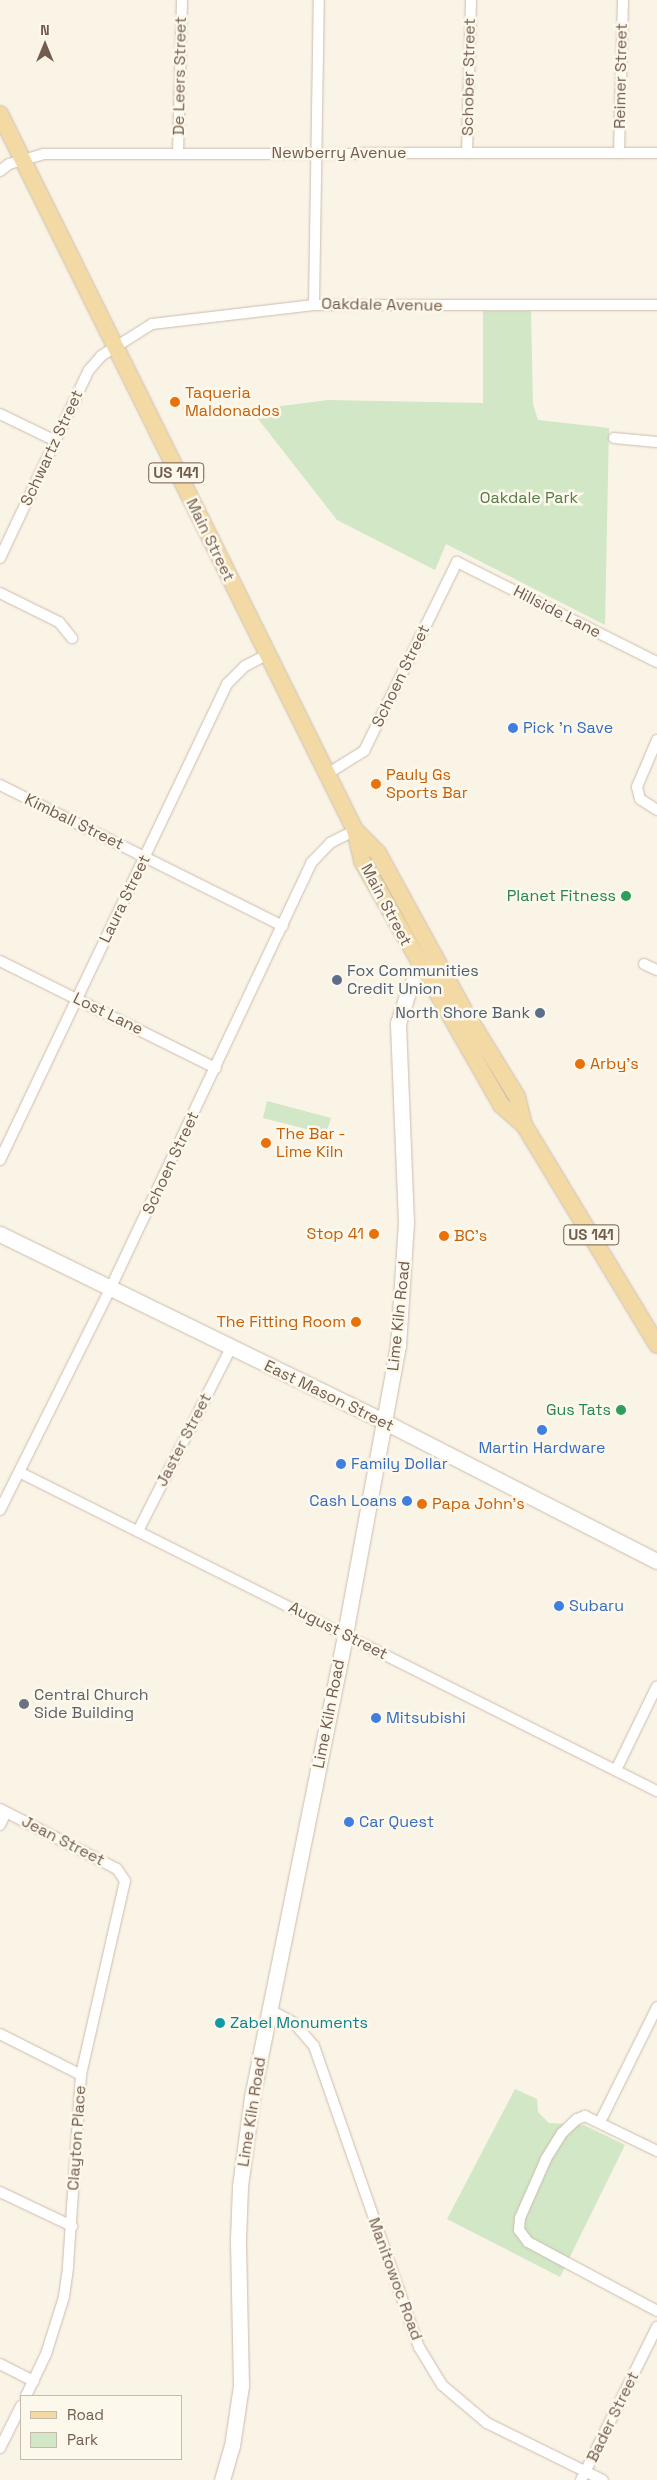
<!DOCTYPE html>
<style>
body{margin:0}
#map{position:relative;width:657px;height:2480px;overflow:hidden;background:#faf4e6;font-family:"Space Grotesk",sans-serif}
div>[style]{position:absolute}
.green>*{inset:0;background:#d1e7c6}
.roads{filter:drop-shadow(0 0 1px #cbbcad) drop-shadow(0 0 1px #cbbcad)}
.minor>*{height:10px;margin:-5px;padding:0 5px;transform-origin:5px;border-radius:5px;background:#fff}
.secondary>*{height:15px;margin:-7.5px;padding:0 7.5px;transform-origin:7.5px;border-radius:7.5px;background:#fff}
.primary>*{height:16px;margin:-8px;padding:0 8px;transform-origin:8px;border-radius:8px;background:#f3daa5}
.dots>*{width:14px;height:14px;translate:-50% -50%;box-sizing:border-box;border:2px solid #fdf8ec;border-radius:50%}
span{translate:-50% -50%;white-space:nowrap;text-align:center;line-height:1.15;-webkit-text-stroke:5px #fdf8ec;paint-order:stroke}
.shield-label span{padding:1px 4px;background:#fdf8ec;border:1px solid;border-radius:4px;-webkit-text-stroke-width:0}
.shield-label{font-size:15px;color:#715c4d;font-weight:700}
.street-label{font-size:16px;color:#715c4d}
.food-label{font-size:16px;color:#c56008}
.left{translate:0 -50%;text-align:left}
.right{translate:-100% -50%;text-align:right}
.park-label{font-size:16px;color:#557b49}
.shop-label{font-size:16px;color:#366cbe}
.leisure-label{font-size:16px;color:#27864d}
.service-label{font-size:16px;color:#4e5e75}
.worship-label{font-size:16px;color:#5b616d}
.culture-label{font-size:16px;color:#0d838f}
.legend{position:absolute;left:20px;top:2395px;width:162px;height:65px;box-sizing:border-box;background:#fdf8ec;border:1px solid #c5baac;margin:0;padding:6px 9px;list-style:none;font-size:15px;color:#715c4d}
.legend li{display:flex;align-items:center;gap:10px;height:25px}
.legend b{width:25px;border:1px solid #c5baac}
.north{position:absolute;left:20px;top:20px;width:50px;height:50px;-webkit-text-stroke:4px #fdf8ec;paint-order:stroke;rotate:0deg;font-size:14px;font-weight:700;line-height:20px;text-align:center;color:#715c4d}
.north::after{content:'';display:block;margin:auto;width:18px;height:22px;background:#715c4d;clip-path:polygon(50% 0,100% 100%,50% 72%,0 100%)}
</style>
<div id="map">
<div class="green">
<i style="clip-path:polygon(483px 311px,531px 311px,533px 404px,538px 420px,609px 428px,605px 625px,446px 544px,435px 570px,337px 520px,251px 410px,328px 400px,483px 403px)"></i>
<i style="clip-path:polygon(267px 1101px,331px 1118px,326px 1134px,263px 1118px)"></i>
<i style="clip-path:polygon(515px 2089px,537px 2099px,538px 2112px,549px 2123px,584px 2125px,625px 2145px,560px 2277px,447px 2219px)"></i>
</div>
<div class="roads">
<div class="minor">
<i style="left:178px;top:153px;width:153px;rotate:-88.5deg"></i>
<i style="left:467px;top:153px;width:153px;rotate:-88.5deg"></i>
<i style="left:619px;top:153px;width:153px;rotate:-88.5deg"></i>
<i style="left:0;top:171px;width:11px;rotate:-38deg"></i>
<i style="left:9px;top:164px;width:36px;rotate:-16deg"></i>
<i style="left:44px;top:154px;width:613px;rotate:-0.09deg"></i>
<i style="left:314px;top:305px;width:305px;rotate:-89.1deg"></i>
<i style="left:0;top:414px;width:62px;rotate:25.7deg"></i>
<i style="left:614px;top:438px;width:43px;rotate:5.3deg"></i>
<i style="left:0;top:558px;width:208px;rotate:-64.7deg"></i>
<i style="left:89px;top:370px;width:18px;rotate:-49deg"></i>
<i style="left:101px;top:356px;width:60px;rotate:-32.1deg"></i>
<i style="left:152px;top:324px;width:163px;rotate:-6.7deg"></i>
<i style="left:314px;top:305px;width:343px"></i>
<i style="left:0;top:593px;width:66px;rotate:26.2deg"></i>
<i style="left:59px;top:622px;width:21px;rotate:51deg"></i>
<i style="left:657px;top:740px;width:51px;rotate:113.1deg"></i>
<i style="left:637px;top:787px;width:12px;rotate:76deg"></i>
<i style="left:640px;top:799px;width:20px;rotate:33deg"></i>
<i style="left:327px;top:774px;width:44px;rotate:-31.9deg"></i>
<i style="left:364px;top:751px;width:211px;rotate:-63.8deg"></i>
<i style="left:457px;top:562px;width:224px;rotate:26.6deg"></i>
<i style="left:0;top:785px;width:316px;rotate:26.5deg"></i>
<i style="left:0;top:961px;width:241px;rotate:26.4deg"></i>
<i style="left:644px;top:964px;width:14px;rotate:25deg"></i>
<i style="left:0;top:1160px;width:527px;rotate:-64.5deg"></i>
<i style="left:227px;top:684px;width:25px;rotate:-45deg"></i>
<i style="left:245px;top:666px;width:25px;rotate:-27deg"></i>
<i style="left:19px;top:1472px;width:713px;rotate:26.57deg"></i>
<i style="left:0;top:1510px;width:247px;rotate:-63.5deg"></i>
<i style="left:110px;top:1289px;width:471px;rotate:-64.7deg"></i>
<i style="left:311px;top:863px;width:28px;rotate:-46deg"></i>
<i style="left:330px;top:843px;width:28px;rotate:-27deg"></i>
<i style="left:138px;top:1531px;width:205px;rotate:-63.1deg"></i>
<i style="left:616px;top:1770px;width:93px;rotate:-64deg"></i>
<i style="left:0;top:1809px;width:131px;rotate:27.1deg"></i>
<i style="left:117px;top:1869px;width:14px;rotate:56deg"></i>
<i style="left:125px;top:1881px;width:199px;rotate:102.8deg"></i>
<i style="left:81px;top:2075px;width:193px;rotate:93.9deg"></i>
<i style="left:68px;top:2268px;width:29px;rotate:98deg"></i>
<i style="left:64px;top:2297px;width:60px;rotate:107.5deg"></i>
<i style="left:46px;top:2354px;width:47px;rotate:115.5deg"></i>
<i style="left:0;top:1825px;width:14px;rotate:-65deg"></i>
<i style="left:270px;top:2010px;width:27px;rotate:28deg"></i>
<i style="left:294px;top:2023px;width:30px;rotate:49deg"></i>
<i style="left:314px;top:2046px;width:319px;rotate:70.8deg"></i>
<i style="left:419px;top:2347px;width:44px;rotate:58.8deg"></i>
<i style="left:442px;top:2385px;width:59px;rotate:40.2deg"></i>
<i style="left:487px;top:2423px;width:129px;rotate:26.2deg"></i>
<i style="left:0;top:2034px;width:91px;rotate:26.8deg"></i>
<i style="left:600px;top:2122px;width:128px;rotate:-63.6deg"></i>
<i style="left:657px;top:2151px;width:80px;rotate:-154.1deg"></i>
<i style="left:585px;top:2116px;width:9px;rotate:159deg"></i>
<i style="left:577px;top:2119px;width:21px;rotate:137deg"></i>
<i style="left:562px;top:2133px;width:31px;rotate:122deg"></i>
<i style="left:546px;top:2159px;width:64px;rotate:113.8deg"></i>
<i style="left:520px;top:2218px;width:12px;rotate:95deg"></i>
<i style="left:519px;top:2230px;width:15px;rotate:53deg"></i>
<i style="left:528px;top:2242px;width:146px;rotate:28.1deg"></i>
<i style="left:0;top:2192px;width:80px;rotate:25.3deg"></i>
<i style="left:0;top:2364px;width:38px;rotate:27deg"></i>
<i style="left:0;top:2448px;width:47px;rotate:-63.4deg"></i>
<i style="left:581px;top:2480px;width:171px;rotate:-63.6deg"></i>
</div>
<div class="secondary">
<i style="left:0;top:1234px;width:428px;rotate:26deg"></i>
<i style="left:385px;top:1422px;width:305px;rotate:27.1deg"></i>
<i style="left:222px;top:2480px;width:35px;rotate:-74deg"></i>
<i style="left:232px;top:2446px;width:61px;rotate:-81.5deg"></i>
<i style="left:241px;top:2386px;width:147px;rotate:-91.2deg"></i>
<i style="left:238px;top:2239px;width:53px;rotate:-87.8deg"></i>
<i style="left:240px;top:2186px;width:90px;rotate:-82.3deg"></i>
<i style="left:252px;top:2097px;width:472px;rotate:-78.6deg"></i>
<i style="left:345px;top:1634px;width:293px;rotate:-79.6deg"></i>
<i style="left:398px;top:1346px;width:123px;rotate:-86.3deg"></i>
<i style="left:406px;top:1223px;width:200px;rotate:-92.3deg"></i>
<i style="left:398px;top:1023px;width:38px;rotate:-72deg"></i>
<i style="left:410px;top:987px;width:21px;rotate:-59deg"></i>
<i style="left:421px;top:969px;width:12px;rotate:-31deg"></i>
</div>
<div class="primary">
<i style="left:0;top:114px;width:799px;rotate:63.63deg"></i>
<i style="left:355px;top:830px;width:32px;rotate:77deg"></i>
<i style="left:362px;top:861px;width:281px;rotate:60.3deg"></i>
<i style="left:501px;top:1105px;width:30px;rotate:41deg"></i>
<i style="left:355px;top:830px;width:33px;rotate:45deg"></i>
<i style="left:378px;top:853px;width:181px;rotate:61.3deg"></i>
<i style="left:465px;top:1012px;width:100px;rotate:58.5deg"></i>
<i style="left:517px;top:1097px;width:29px;rotate:76deg"></i>
<i style="left:524px;top:1125px;width:257px;rotate:58.8deg"></i>
</div>
</div>
<div class="dots">
<i style="left:175px;top:402px;background:#e8710a"></i>
<i style="left:513px;top:728px;background:#3f7fe0"></i>
<i style="left:376px;top:784px;background:#e8710a"></i>
<i style="left:626px;top:896px;background:#2e9e5b"></i>
<i style="left:337px;top:980px;background:#5c6f8a"></i>
<i style="left:540px;top:1013px;background:#5c6f8a"></i>
<i style="left:580px;top:1064px;background:#e8710a"></i>
<i style="left:266px;top:1143px;background:#e8710a"></i>
<i style="left:374px;top:1234px;background:#e8710a"></i>
<i style="left:444px;top:1236px;background:#e8710a"></i>
<i style="left:356px;top:1322px;background:#e8710a"></i>
<i style="left:621px;top:1410px;background:#2e9e5b"></i>
<i style="left:542px;top:1430px;background:#3f7fe0"></i>
<i style="left:341px;top:1464px;background:#3f7fe0"></i>
<i style="left:407px;top:1501px;background:#3f7fe0"></i>
<i style="left:422px;top:1504px;background:#e8710a"></i>
<i style="left:559px;top:1606px;background:#3f7fe0"></i>
<i style="left:24px;top:1704px;background:#6b7280"></i>
<i style="left:376px;top:1718px;background:#3f7fe0"></i>
<i style="left:349px;top:1822px;background:#3f7fe0"></i>
<i style="left:220px;top:2023px;background:#0f9aa8"></i>
</div>
<div class="shield-label">
<span style="left:176px;top:473px">US 141</span>
<span style="left:591px;top:1235px">US 141</span>
</div>
<div class="street-label">
<span style="left:180px;top:76px;rotate:-89deg">De Leers Street</span>
<span style="left:621px;top:76px;rotate:-89deg">Reimer Street</span>
<span style="left:469px;top:77px;rotate:-89deg">Schober Street</span>
<span style="left:339px;top:153px">Newberry Avenue</span>
<span style="left:382px;top:305px;rotate:1deg">Oakdale Avenue</span>
<span style="left:52px;top:448px;rotate:-65deg">Schwartz Street</span>
<span style="left:210px;top:540px;rotate:64deg">Main Street</span>
<span style="left:557px;top:612px;rotate:27deg">Hillside Lane</span>
<span style="left:401px;top:676px;rotate:-64deg">Schoen Street</span>
<span style="left:74px;top:822px;rotate:26deg">Kimball Street</span>
<span style="left:125px;top:899px;rotate:-64deg">Laura Street</span>
<span style="left:386px;top:905px;rotate:62deg">Main Street</span>
<span style="left:108px;top:1014px;rotate:26deg">Lost Lane</span>
<span style="left:171px;top:1163px;rotate:-65deg">Schoen Street</span>
<span style="left:399px;top:1316px;rotate:-84deg">Lime Kiln Road</span>
<span style="left:329px;top:1396px;rotate:26deg">East Mason Street</span>
<span style="left:184px;top:1440px;rotate:-63deg">Jaster Street</span>
<span style="left:338px;top:1631px;rotate:27deg">August Street</span>
<span style="left:329px;top:1714px;rotate:-79deg">Lime Kiln Road</span>
<span style="left:63px;top:1841px;rotate:27deg">Jean Street</span>
<span style="left:252px;top:2112px;rotate:-81deg">Lime Kiln Road</span>
<span style="left:77px;top:2138px;rotate:-86deg">Clayton Place</span>
<span style="left:395px;top:2279px;rotate:70deg">Manitowoc Road</span>
<span style="left:613px;top:2417px;rotate:-64deg">Bader Street</span>
</div>
<div class="food-label">
<span class="left" style="left:185px;top:402px">Taqueria<br>Maldonados</span>
<span class="left" style="left:386px;top:784px">Pauly Gs<br>Sports Bar</span>
<span class="left" style="left:590px;top:1064px">Arby's</span>
<span class="left" style="left:276px;top:1143px">The Bar -<br>Lime Kiln</span>
<span class="right" style="left:364px;top:1234px">Stop 41</span>
<span class="left" style="left:454px;top:1236px">BC's</span>
<span class="right" style="left:346px;top:1322px">The Fitting Room</span>
<span class="left" style="left:432px;top:1504px">Papa John's</span>
</div>
<div class="park-label">
<span style="left:529px;top:498px">Oakdale Park</span>
</div>
<div class="shop-label">
<span class="left" style="left:523px;top:728px">Pick 'n Save</span>
<span style="left:542px;top:1448px">Martin Hardware</span>
<span class="left" style="left:351px;top:1464px">Family Dollar</span>
<span class="right" style="left:397px;top:1501px">Cash Loans</span>
<span class="left" style="left:569px;top:1606px">Subaru</span>
<span class="left" style="left:386px;top:1718px">Mitsubishi</span>
<span class="left" style="left:359px;top:1822px">Car Quest</span>
</div>
<div class="leisure-label">
<span class="right" style="left:616px;top:896px">Planet Fitness</span>
<span class="right" style="left:611px;top:1410px">Gus Tats</span>
</div>
<div class="service-label">
<span class="left" style="left:347px;top:980px">Fox Communities<br>Credit Union</span>
<span class="right" style="left:530px;top:1013px">North Shore Bank</span>
</div>
<div class="worship-label">
<span class="left" style="left:34px;top:1704px">Central Church<br>Side Building</span>
</div>
<div class="culture-label">
<span class="left" style="left:230px;top:2023px">Zabel Monuments</span>
</div>
<ul class="legend">
<li><b style="height:6px;background:#f3daa5"></b>Road</li>
<li><b style="height:14px;background:#d1e7c6"></b>Park</li>
</ul>
<div class="north">N</div>
</div>
